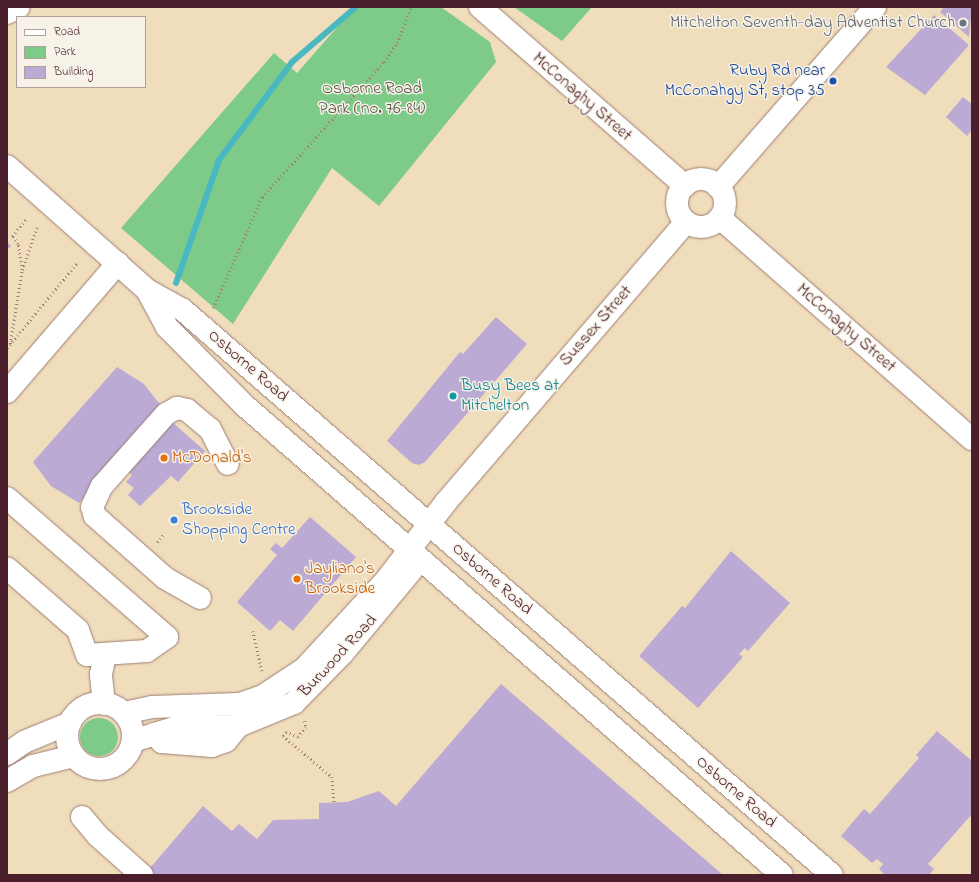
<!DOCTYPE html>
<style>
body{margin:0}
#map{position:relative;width:979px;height:882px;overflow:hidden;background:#f0ddbc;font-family:"Indie Flower",sans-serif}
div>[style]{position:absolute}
.green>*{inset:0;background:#7dca89}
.round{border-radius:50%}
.stream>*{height:6px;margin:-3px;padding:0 3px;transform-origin:3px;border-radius:3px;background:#49b8c1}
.building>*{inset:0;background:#bbaad4}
.path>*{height:2.5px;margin-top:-1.25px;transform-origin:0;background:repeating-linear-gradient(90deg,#9d7e74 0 1px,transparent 0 4px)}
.roads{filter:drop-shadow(0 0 1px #9d7e74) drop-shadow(0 0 1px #9d7e74)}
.minor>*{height:22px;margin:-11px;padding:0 11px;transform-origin:11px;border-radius:11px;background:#fff}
.minor>.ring{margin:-11px;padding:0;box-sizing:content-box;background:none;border:22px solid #fff;border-radius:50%}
.dots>*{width:11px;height:11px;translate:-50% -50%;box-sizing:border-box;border:2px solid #f7f3e8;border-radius:50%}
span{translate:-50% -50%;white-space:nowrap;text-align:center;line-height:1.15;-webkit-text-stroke:3px #f7f3e8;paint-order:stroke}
.worship-label{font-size:17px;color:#5b616d}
.right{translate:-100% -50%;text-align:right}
.transit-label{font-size:17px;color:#164399}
.park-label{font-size:17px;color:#595247}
.street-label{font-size:17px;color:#4a1f2b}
.culture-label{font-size:17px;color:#0d838f}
.left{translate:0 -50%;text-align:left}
.food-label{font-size:17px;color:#c56008}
.shop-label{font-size:17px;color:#366cbe}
.frame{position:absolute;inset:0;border:8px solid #4a1f2b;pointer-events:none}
.legend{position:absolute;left:16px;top:16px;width:130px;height:72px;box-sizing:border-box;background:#f7f3e8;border:1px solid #b29e9c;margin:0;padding:5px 7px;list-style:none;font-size:12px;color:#4a1f2b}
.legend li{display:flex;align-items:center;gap:8px;height:20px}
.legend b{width:20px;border:1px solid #b29e9c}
</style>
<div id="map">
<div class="green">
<i style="clip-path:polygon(355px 7px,441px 7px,490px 42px,496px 62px,379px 206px,332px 168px,233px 324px,121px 228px,274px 53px,297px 73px)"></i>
<i style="clip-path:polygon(514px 7px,592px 7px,562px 41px)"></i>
<i class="round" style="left:80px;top:718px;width:38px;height:38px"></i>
</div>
<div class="stream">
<i style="left:176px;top:283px;width:130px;rotate:-70.7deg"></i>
<i style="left:219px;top:160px;width:122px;rotate:-53.3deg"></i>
<i style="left:292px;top:62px;width:84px;rotate:-40.7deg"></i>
</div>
<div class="building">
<i style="clip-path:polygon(944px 7px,972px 7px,969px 37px,940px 12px)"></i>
<i style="clip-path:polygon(934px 15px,969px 45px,925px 95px,886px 67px)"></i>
<i style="clip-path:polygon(963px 97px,972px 104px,972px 130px,967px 136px,946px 117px)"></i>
<i style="clip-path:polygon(7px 242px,11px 246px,7px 250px)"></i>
<i style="clip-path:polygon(496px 317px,527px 344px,425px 462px,419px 465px,412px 463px,387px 441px,460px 352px,463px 354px)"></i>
<i style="clip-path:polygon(117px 367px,144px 384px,162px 407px,79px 503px,51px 486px,33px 462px)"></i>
<i style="clip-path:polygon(171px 421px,205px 451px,178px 482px,171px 476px,140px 506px,128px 495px,134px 488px,126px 482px,132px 475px,123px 467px)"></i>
<i style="clip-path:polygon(310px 517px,356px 557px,293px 631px,280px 620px,270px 631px,237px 602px,277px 555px,270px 549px,276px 543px,282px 548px)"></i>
<i style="clip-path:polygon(731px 551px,790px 603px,748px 651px,745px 648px,739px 654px,743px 657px,698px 708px,639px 656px,682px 606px,685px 608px)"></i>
<i style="clip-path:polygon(501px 684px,723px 875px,144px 875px,203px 806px,232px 831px,239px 824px,257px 839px,273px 820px,319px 819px,319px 803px,347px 802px,379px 791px,396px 806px)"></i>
<i style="clip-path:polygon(937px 731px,972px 761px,972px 814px,928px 864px,934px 869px,929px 875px,885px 875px,879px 869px,883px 864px,877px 859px,872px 863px,841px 836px,864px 809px,870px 814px,919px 758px,916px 755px)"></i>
</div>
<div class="path">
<i style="left:22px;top:270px;width:26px;rotate:-99deg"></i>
<i style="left:18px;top:244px;width:10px;rotate:-127deg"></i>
<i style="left:12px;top:236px;width:23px;rotate:-50deg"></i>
<i style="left:213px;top:308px;width:121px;rotate:-66.2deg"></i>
<i style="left:262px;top:197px;width:182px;rotate:-47.9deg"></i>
<i style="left:384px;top:62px;width:23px;rotate:-56deg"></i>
<i style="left:397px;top:43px;width:39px;rotate:-69deg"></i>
<i style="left:10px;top:344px;width:75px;rotate:-80.8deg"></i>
<i style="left:22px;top:270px;width:46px;rotate:-70.8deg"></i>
<i style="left:7px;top:348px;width:110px;rotate:-50.5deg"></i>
<i style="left:157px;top:542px;width:9px;rotate:-49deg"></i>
<i style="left:253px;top:631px;width:41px;rotate:77.3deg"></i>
<i style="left:305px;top:721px;width:6px;rotate:81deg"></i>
<i style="left:306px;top:727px;width:13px;rotate:129deg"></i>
<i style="left:298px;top:737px;width:13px;rotate:-157deg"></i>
<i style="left:286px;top:732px;width:5px;rotate:127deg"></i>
<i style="left:283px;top:736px;width:64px;rotate:39.9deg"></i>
<i style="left:332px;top:777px;width:25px;rotate:85deg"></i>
</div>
<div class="roads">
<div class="minor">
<i style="left:480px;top:7px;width:272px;rotate:41.1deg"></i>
<i style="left:7px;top:13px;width:13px;rotate:-27deg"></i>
<i style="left:7px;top:166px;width:187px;rotate:41.5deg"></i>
<i style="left:147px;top:290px;width:41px;rotate:29.1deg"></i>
<i style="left:183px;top:310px;width:860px;rotate:41.04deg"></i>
<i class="ring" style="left:677px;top:179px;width:26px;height:26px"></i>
<i style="left:718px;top:187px;width:239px;rotate:-48.9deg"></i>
<i style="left:720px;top:218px;width:335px;rotate:41.3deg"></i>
<i style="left:147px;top:290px;width:42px;rotate:61.6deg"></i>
<i style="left:167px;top:327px;width:110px;rotate:45.4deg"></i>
<i style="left:244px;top:405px;width:714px;rotate:41.14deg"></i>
<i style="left:7px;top:392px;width:170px;rotate:-49.3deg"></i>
<i style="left:7px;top:498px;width:212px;rotate:41deg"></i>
<i style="left:167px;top:637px;width:24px;rotate:145deg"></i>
<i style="left:147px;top:651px;width:60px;rotate:176.2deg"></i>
<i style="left:87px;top:655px;width:27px;rotate:-110deg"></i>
<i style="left:78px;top:630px;width:94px;rotate:-138.9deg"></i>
<i style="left:200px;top:598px;width:40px;rotate:-150.3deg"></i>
<i style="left:165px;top:578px;width:94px;rotate:-138.5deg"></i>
<i style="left:95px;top:516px;width:9px;rotate:-108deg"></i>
<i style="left:92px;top:507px;width:23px;rotate:-65deg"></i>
<i style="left:102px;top:486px;width:96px;rotate:-48.4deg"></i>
<i style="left:166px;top:414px;width:13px;rotate:-29deg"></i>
<i style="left:177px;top:408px;width:10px;rotate:11deg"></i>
<i style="left:187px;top:410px;width:30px;rotate:40deg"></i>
<i style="left:210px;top:429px;width:39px;rotate:63deg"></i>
<i class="ring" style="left:67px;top:703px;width:44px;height:44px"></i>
<i style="left:104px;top:704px;width:30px;rotate:-96deg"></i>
<i style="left:101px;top:674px;width:19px;rotate:-78deg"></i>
<i style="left:124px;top:713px;width:29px;rotate:-12deg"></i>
<i style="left:152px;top:707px;width:88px;rotate:-2deg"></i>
<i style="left:240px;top:704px;width:24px;rotate:-19deg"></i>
<i style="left:263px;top:696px;width:49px;rotate:-33.4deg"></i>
<i style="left:304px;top:669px;width:122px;rotate:-47.3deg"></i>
<i style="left:387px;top:579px;width:97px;rotate:-52.5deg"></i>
<i style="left:446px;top:502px;width:369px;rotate:-49.4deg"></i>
<i style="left:154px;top:734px;width:11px;rotate:45deg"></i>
<i style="left:162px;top:742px;width:50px;rotate:4.6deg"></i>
<i style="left:212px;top:746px;width:15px;rotate:-20deg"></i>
<i style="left:226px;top:741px;width:19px;rotate:-51deg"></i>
<i style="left:133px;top:741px;width:46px;rotate:-17.7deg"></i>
<i style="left:177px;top:727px;width:61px;rotate:-0.9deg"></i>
<i style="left:238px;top:726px;width:61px;rotate:-22.3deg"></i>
<i style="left:294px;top:703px;width:70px;rotate:-45.6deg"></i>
<i style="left:343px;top:653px;width:107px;rotate:-50.3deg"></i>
<i style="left:7px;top:754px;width:21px;rotate:-35deg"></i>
<i style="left:24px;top:742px;width:50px;rotate:-22.4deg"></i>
<i style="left:7px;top:781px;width:30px;rotate:-30deg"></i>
<i style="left:33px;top:766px;width:42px;rotate:-13.7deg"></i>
<i style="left:82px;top:817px;width:25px;rotate:50deg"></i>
<i style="left:98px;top:836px;width:59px;rotate:41.6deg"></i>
</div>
</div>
<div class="dots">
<i style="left:963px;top:23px;background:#6b7280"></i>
<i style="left:833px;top:81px;background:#1a4fb4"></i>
<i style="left:453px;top:396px;background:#0f9aa8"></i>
<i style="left:164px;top:458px;background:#e8710a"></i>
<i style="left:174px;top:520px;background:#3f7fe0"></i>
<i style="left:297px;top:579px;background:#e8710a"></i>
</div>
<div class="worship-label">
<span class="right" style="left:955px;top:23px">Mitchelton Seventh-day Adventist Church</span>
</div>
<div class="transit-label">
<span class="right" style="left:825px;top:81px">Ruby Rd near<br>McConahgy St, stop 35</span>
</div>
<div class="park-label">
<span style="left:372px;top:99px">Osborne Road<br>Park (no. 76-84)</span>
</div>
<div class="street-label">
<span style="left:582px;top:97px;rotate:41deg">McConaghy Street</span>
<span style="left:596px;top:326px;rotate:-49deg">Sussex Street</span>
<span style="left:846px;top:328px;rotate:41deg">McConaghy Street</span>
<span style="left:248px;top:366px;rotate:41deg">Osborne Road</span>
<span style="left:492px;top:579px;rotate:41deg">Osborne Road</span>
<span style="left:338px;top:656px;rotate:-47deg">Burwood Road</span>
<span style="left:736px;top:792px;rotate:41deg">Osborne Road</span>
</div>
<div class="culture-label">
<span class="left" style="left:461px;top:396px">Busy Bees at<br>Mitchelton</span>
</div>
<div class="food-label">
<span class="left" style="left:172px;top:458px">McDonald's</span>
<span class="left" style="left:305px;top:579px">Jayliano's<br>Brookside</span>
</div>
<div class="shop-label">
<span class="left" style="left:182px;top:520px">Brookside<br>Shopping Centre</span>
</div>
<div class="frame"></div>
<ul class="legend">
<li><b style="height:5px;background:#fff"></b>Road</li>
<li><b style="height:11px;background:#7dca89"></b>Park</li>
<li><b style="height:11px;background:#bbaad4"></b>Building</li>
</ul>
</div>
